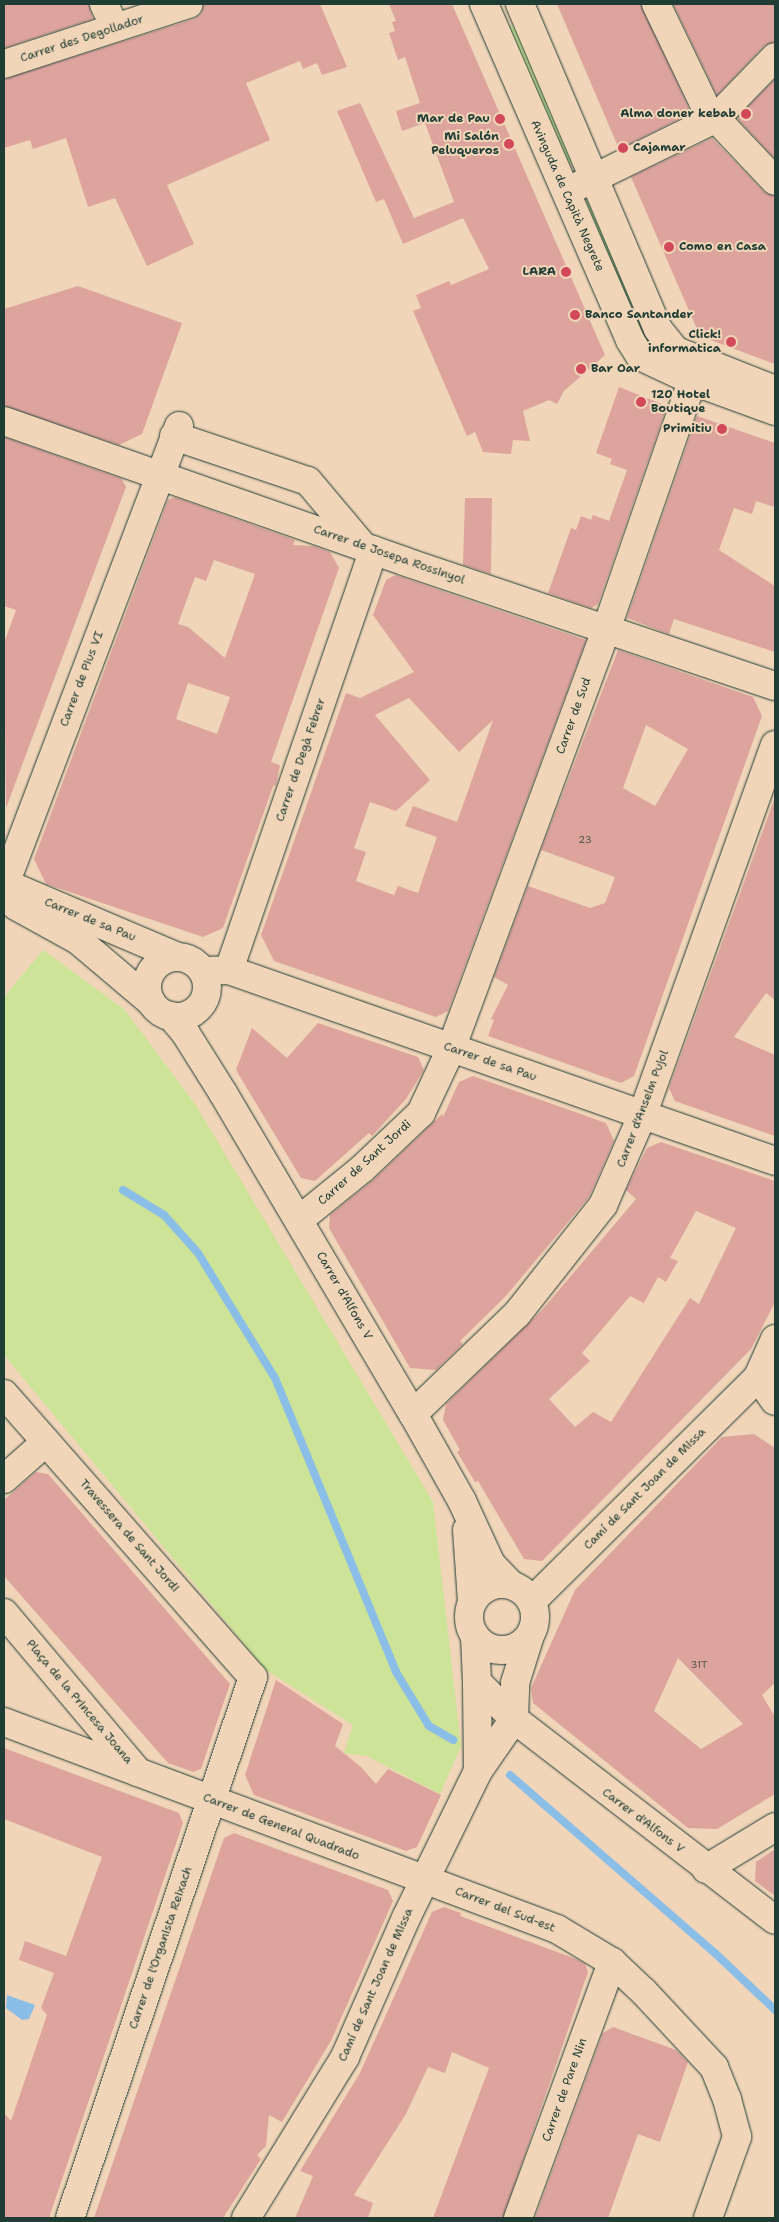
<!DOCTYPE html>
<meta charset="utf-8">
<style>
body{margin:0}
#map{position:relative;width:779px;height:2222px;overflow:hidden;background:#f1d5b8;font-family:"Shantell Sans",sans-serif}
div>[style]{position:absolute}
.green>*{inset:0;background:#cde398}
.water>*{inset:0;background:#8abee7}
.stream>*{height:8px;margin:-4px;padding:0 4px;transform-origin:4px;border-radius:4px;background:#8abee7}
.building>*{inset:0;background:#dda39d}
.roads{filter:drop-shadow(0 0 1px #1f3d34) drop-shadow(0 0 1px #1f3d34)}
.minor>*{height:28px;margin:-14px;padding:0 14px;transform-origin:14px;border-radius:14px;background:#f1d5b8}
.minor>.ring{margin:-14px;padding:0;box-sizing:content-box;background:none;border:28px solid #f1d5b8;border-radius:50%}
.dots>*{width:14px;height:14px;translate:-50% -50%;box-sizing:border-box;border:2px solid #f1d5b8;border-radius:50%}
span{translate:-50% -50%;white-space:nowrap;text-align:center;line-height:1.15;-webkit-text-stroke:4px #f1d5b8;paint-order:stroke}
.number-label{font-size:10px;color:#4e564e}
.number-label span{-webkit-text-stroke-width:0}
.street-label{font-size:12px;color:#1f3d34}
.poi-label{font-size:12px;color:#1f3d34;font-weight:700}
.right{translate:-100% -50%;text-align:right}
.left{translate:0 -50%;text-align:left}
.frame{position:absolute;inset:0;border:5px solid #1f3d34;pointer-events:none}
</style>
<div id="map">
<div class="green">
<i style="clip-path:polygon(517px 23px,578px 160px,564px 166px,506px 28px)"></i>
<i style="clip-path:polygon(593px 199px,649px 325px,636px 331px,583px 204px)"></i>
<i style="clip-path:polygon(43px 950px,125px 1010px,197px 1107px,433px 1502px,461px 1746px,440px 1794px,367px 1756px,344px 1753px,353px 1725px,266px 1670px,4px 1355px,4px 997px)"></i>
</div>
<div class="water">
<i style="clip-path:polygon(7px 1995px,35px 2005px,29px 2019px,22px 2020px,6px 2008px)"></i>
</div>
<div class="stream">
<i style="left:123px;top:1190px;width:48px;rotate:31.4deg"></i>
<i style="left:164px;top:1215px;width:51px;rotate:48.2deg"></i>
<i style="left:198px;top:1253px;width:147px;rotate:58.4deg"></i>
<i style="left:275px;top:1378px;width:318px;rotate:67.6deg"></i>
<i style="left:396px;top:1672px;width:63px;rotate:58.6deg"></i>
<i style="left:429px;top:1726px;width:28px;rotate:30deg"></i>
<i style="left:510px;top:1775px;width:271px;rotate:41deg"></i>
<i style="left:715px;top:1953px;width:83px;rotate:43.5deg"></i>
</div>
<div class="building">
<i style="clip-path:polygon(4px 4px,89px 4px,93px 19px,4px 48px)"></i>
<i style="clip-path:polygon(204px 4px,320px 4px,347px 67px,322px 75px,317px 63px,303px 69px,300px 61px,246px 83px,270px 140px,167px 185px,194px 244px,147px 266px,115px 198px,88px 207px,66px 138px,33px 149px,30px 140px,4px 148px,4px 79px,194px 19px,201px 14px)"></i>
<i style="clip-path:polygon(389px 4px,452px 4px,605px 355px,564px 391px,557px 404px,549px 400px,523px 411px,530px 441px,513px 440px,511px 454px,483px 452px,475px 432px,467px 436px,413px 311px,421px 308px,416px 295px,449px 281px,451px 285px,489px 269px,463px 218px,403px 244px,384px 199px,376px 202px,337px 111px,360px 103px,414px 218px,454px 202px,425px 123px,402px 131px,396px 111px,420px 103px,405px 57px,398px 60px,389px 33px,395px 31px,392px 22px,396px 21px)"></i>
<i style="clip-path:polygon(557px 4px,641px 4px,691px 113px,619px 149px)"></i>
<i style="clip-path:polygon(673px 4px,775px 4px,775px 42px,764px 46px,717px 95px)"></i>
<i style="clip-path:polygon(775px 79px,775px 159px,737px 118px)"></i>
<i style="clip-path:polygon(712px 138px,764px 192px,775px 196px,775px 364px,700px 336px,631px 177px)"></i>
<i style="clip-path:polygon(78px 286px,182px 323px,142px 434px,119px 445px,4px 406px,4px 309px)"></i>
<i style="clip-path:polygon(619px 387px,667px 406px,598px 604px,591px 608px,548px 593px,571px 528px,576px 530px,581px 516px,591px 520px,593px 515px,609px 521px,627px 470px,610px 464px,612px 459px,596px 453px)"></i>
<i style="clip-path:polygon(697px 416px,775px 443px,775px 507px,756px 501px,752px 514px,734px 508px,719px 550px,775px 586px,775px 652px,674px 619px,669px 634px,627px 618px)"></i>
<i style="clip-path:polygon(4px 437px,122px 479px,126px 487px,6px 808px,4px 643px,16px 610px,4px 606px)"></i>
<i style="clip-path:polygon(evenodd,174px 497px,295px 540px,293px 545px,313px 546px,330px 552px,339px 568px,271px 762px,280px 765px,276px 785px,273px 786px,223px 928px,203px 937px,46px 884px,34px 859px,168px 500px,174px 497px,214px 560px,255px 574px,225px 658px,188px 627px,178px 624px,195px 577px,206px 581px,214px 560px,174px 497px,188px 683px,230px 697px,217px 734px,176px 719px,188px 683px)"></i>
<i style="clip-path:polygon(465px 498px,492px 498px,491px 574px,463px 565px)"></i>
<i style="clip-path:polygon(evenodd,395px 575px,586px 640px,448px 1011px,436px 1017px,274px 961px,261px 935px,346px 693px,360px 698px,414px 672px,373px 615px,386px 580px,395px 575px,409px 698px,459px 752px,493px 720px,457px 822px,413px 806px,405px 826px,437px 837px,418px 893px,398px 886px,394px 895px,356px 881px,366px 852px,354px 848px,370px 802px,396px 811px,430px 780px,375px 715px,409px 698px)"></i>
<i style="clip-path:polygon(evenodd,618px 650px,753px 697px,762px 716px,634px 1076px,621px 1083px,488px 1036px,494px 1020px,491px 1019px,508px 985px,494px 977px,528px 886px,590px 908px,605px 903px,615px 877px,541px 850px,618px 650px,646px 725px,688px 749px,655px 806px,623px 788px,646px 725px)"></i>
<i style="clip-path:polygon(774px 800px,775px 1000px,766px 993px,734px 1037px,775px 1055px,775px 1136px,675px 1101px,669px 1088px)"></i>
<i style="clip-path:polygon(318px 1023px,418px 1057px,424px 1070px,406px 1099px,372px 1136px,369px 1133px,315px 1181px,301px 1178px,236px 1070px,252px 1028px,287px 1058px)"></i>
<i style="clip-path:polygon(473px 1076px,606px 1123px,614px 1141px,589px 1197px,505px 1297px,460px 1341px,463px 1344px,436px 1370px,410px 1368px,329px 1228px,330px 1215px,374px 1179px,442px 1114px,443px 1117px,459px 1082px)"></i>
<i style="clip-path:polygon(evenodd,661px 1142px,775px 1181px,775px 1302px,751px 1349px,702px 1399px,542px 1561px,524px 1559px,478px 1481px,475px 1482px,457px 1452px,460px 1450px,443px 1420px,446px 1404px,543px 1309px,636px 1199px,626px 1190px,647px 1148px,661px 1142px,696px 1211px,736px 1228px,699px 1304px,690px 1298px,611px 1422px,593px 1412px,575px 1427px,549px 1399px,590px 1361px,582px 1353px,630px 1296px,644px 1303px,658px 1277px,666px 1282px,678px 1261px,670px 1258px,696px 1211px)"></i>
<i style="clip-path:polygon(evenodd,754px 1434px,775px 1448px,775px 1683px,762px 1695px,775px 1717px,775px 1794px,717px 1829px,688px 1828px,533px 1703px,531px 1688px,575px 1590px,722px 1437px,754px 1434px,678px 1658px,743px 1724px,701px 1749px,654px 1711px,678px 1658px)"></i>
<i style="clip-path:polygon(36px 1472px,48px 1474px,230px 1684px,201px 1769px,193px 1772px,168px 1763px,4px 1576px,4px 1500px)"></i>
<i style="clip-path:polygon(276px 1680px,343px 1724px,335px 1746px,361px 1767px,376px 1784px,388px 1769px,441px 1795px,417px 1847px,406px 1851px,254px 1795px,245px 1775px)"></i>
<i style="clip-path:polygon(4px 1748px,179px 1813px,183px 1823px,49px 2218px,4px 2218px,4px 2113px,11px 2121px,47px 2015px,41px 2008px,54px 1973px,19px 1960px,25px 1941px,66px 1956px,102px 1857px,4px 1819px)"></i>
<i style="clip-path:polygon(234px 1833px,388px 1890px,393px 1901px,331px 2041px,282px 2122px,269px 2115px,266px 2146px,257px 2155px,261px 2159px,223px 2218px,94px 2218px,224px 1838px)"></i>
<i style="clip-path:polygon(775px 1849px,775px 1896px,755px 1881px,756px 1862px)"></i>
<i style="clip-path:polygon(444px 1907px,461px 1913px,460px 1916px,576px 1959px,585px 1964px,588px 1972px,503px 2218px,433px 2218px,489px 2068px,452px 2052px,445px 2073px,428px 2067px,406px 2114px,354px 2195px,373px 2203px,368px 2218px,295px 2218px,313px 2176px,300px 2171px,360px 2073px,432px 1912px)"></i>
<i style="clip-path:polygon(613px 2027px,676px 2050px,688px 2062px,660px 2142px,638px 2134px,608px 2218px,535px 2218px,603px 2033px)"></i>
</div>
<div class="roads">
<div class="minor">
<i style="left:104px;top:4px;width:26px;rotate:65deg"></i>
<i style="left:484px;top:4px;width:366px;rotate:66.5deg"></i>
<i style="left:630px;top:340px;width:19px;rotate:58deg"></i>
<i style="left:640px;top:356px;width:59px;rotate:25.3deg"></i>
<i style="left:693px;top:381px;width:87px;rotate:20.1deg"></i>
<i style="left:520px;top:4px;width:353px;rotate:67deg"></i>
<i style="left:658px;top:329px;width:28px;rotate:51deg"></i>
<i style="left:676px;top:351px;width:106px;rotate:21.5deg"></i>
<i style="left:656px;top:4px;width:115px;rotate:64.3deg"></i>
<i style="left:706px;top:108px;width:100px;rotate:46.6deg"></i>
<i style="left:4px;top:64px;width:194px;rotate:-18deg"></i>
<i style="left:578px;top:186px;width:153px;rotate:-26.1deg"></i>
<i style="left:715px;top:119px;width:86px;rotate:-45.9deg"></i>
<i style="left:4px;top:421px;width:426px;rotate:19.3deg"></i>
<i style="left:406px;top:562px;width:389px;rotate:18.6deg"></i>
<i style="left:174px;top:436px;width:141px;rotate:18.6deg"></i>
<i style="left:308px;top:481px;width:82px;rotate:49.9deg"></i>
<i style="left:4px;top:883px;width:186px;rotate:23.1deg"></i>
<i style="left:5px;top:884px;width:490px;rotate:-69.2deg"></i>
<i style="left:16px;top:906px;width:71px;rotate:28.7deg"></i>
<i style="left:78px;top:940px;width:96px;rotate:40.3deg"></i>
<i class="ring" style="left:147px;top:957px;width:32px;height:32px"></i>
<i style="left:229px;top:970px;width:444px;rotate:-71deg"></i>
<i style="left:204px;top:971px;width:25px;rotate:-2deg"></i>
<i style="left:229px;top:970px;width:578px;rotate:19.28deg"></i>
<i style="left:171px;top:1016px;width:23px;rotate:50deg"></i>
<i style="left:186px;top:1034px;width:70px;rotate:57.9deg"></i>
<i style="left:223px;top:1093px;width:373px;rotate:59.4deg"></i>
<i style="left:413px;top:1414px;width:100px;rotate:60.6deg"></i>
<i style="left:462px;top:1501px;width:69px;rotate:65.3deg"></i>
<i style="left:491px;top:1564px;width:28px;rotate:46deg"></i>
<i style="left:299px;top:1220px;width:82px;rotate:-39.1deg"></i>
<i style="left:363px;top:1168px;width:80px;rotate:-43.5deg"></i>
<i style="left:421px;top:1113px;width:71px;rotate:-64.9deg"></i>
<i style="left:451px;top:1049px;width:447px;rotate:-69.7deg"></i>
<i style="left:606px;top:630px;width:284px;rotate:-70.9deg"></i>
<i style="left:775px;top:1339px;width:42px;rotate:114.1deg"></i>
<i style="left:758px;top:1377px;width:29px;rotate:55deg"></i>
<i style="left:4px;top:1394px;width:377px;rotate:48.7deg"></i>
<i style="left:253px;top:1677px;width:571px;rotate:108.69deg"></i>
<i style="left:413px;top:1414px;width:144px;rotate:-43.9deg"></i>
<i style="left:517px;top:1314px;width:139px;rotate:-51.7deg"></i>
<i style="left:603px;top:1205px;width:97px;rotate:-66.3deg"></i>
<i style="left:642px;top:1116px;width:394px;rotate:-70.3deg"></i>
<i style="left:4px;top:1479px;width:56px;rotate:-41.4deg"></i>
<i style="left:467px;top:1530px;width:71px;rotate:86deg"></i>
<i class="ring" style="left:469px;top:1584px;width:38px;height:38px"></i>
<i style="left:532px;top:1601px;width:318px;rotate:-44.7deg"></i>
<i style="left:4px;top:1613px;width:208px;rotate:49.9deg"></i>
<i style="left:475px;top:1636px;width:46px;rotate:87.5deg"></i>
<i style="left:477px;top:1682px;width:52px;rotate:45deg"></i>
<i style="left:514px;top:1719px;width:329px;rotate:37.6deg"></i>
<i style="left:477px;top:1682px;width:89px;rotate:89.4deg"></i>
<i style="left:4px;top:1722px;width:590px;rotate:20.52deg"></i>
<i style="left:557px;top:1929px;width:64px;rotate:31deg"></i>
<i style="left:612px;top:1962px;width:44px;rotate:43.2deg"></i>
<i style="left:644px;top:1992px;width:103px;rotate:47deg"></i>
<i style="left:714px;top:2067px;width:35px;rotate:68deg"></i>
<i style="left:727px;top:2099px;width:39px;rotate:75deg"></i>
<i style="left:737px;top:2137px;width:86px;rotate:109.7deg"></i>
<i style="left:706px;top:1869px;width:81px;rotate:-31.3deg"></i>
<i style="left:246px;top:2218px;width:189px;rotate:-58.4deg"></i>
<i style="left:345px;top:2057px;width:152px;rotate:-66.3deg"></i>
<i style="left:406px;top:1918px;width:164px;rotate:-63.9deg"></i>
<i style="left:478px;top:1771px;width:63px;rotate:-55.3deg"></i>
<i style="left:514px;top:1719px;width:36px;rotate:-88deg"></i>
<i style="left:515px;top:1683px;width:50px;rotate:-72.6deg"></i>
<i style="left:518px;top:2218px;width:273px;rotate:-69.8deg"></i>
</div>
</div>
<div class="dots">
<i style="left:746px;top:114px;background:#d1495b"></i>
<i style="left:500px;top:119px;background:#d1495b"></i>
<i style="left:509px;top:144px;background:#d1495b"></i>
<i style="left:623px;top:148px;background:#d1495b"></i>
<i style="left:669px;top:247px;background:#d1495b"></i>
<i style="left:566px;top:272px;background:#d1495b"></i>
<i style="left:575px;top:315px;background:#d1495b"></i>
<i style="left:731px;top:342px;background:#d1495b"></i>
<i style="left:581px;top:369px;background:#d1495b"></i>
<i style="left:641px;top:402px;background:#d1495b"></i>
<i style="left:722px;top:429px;background:#d1495b"></i>
</div>
<div class="number-label">
<span style="left:585px;top:840px">23</span>
<span style="left:699px;top:1665px">31T</span>
</div>
<div class="street-label">
<span style="left:82px;top:39px;rotate:-18deg">Carrer des Degollador</span>
<span style="left:567px;top:196px;rotate:66deg">Avinguda de Capità Negrete</span>
<span style="left:389px;top:555px;rotate:19deg">Carrer de Josepa Rossinyol</span>
<span style="left:82px;top:679px;rotate:-69deg">Carrer de Pius VI</span>
<span style="left:574px;top:716px;rotate:-70deg">Carrer de Sud</span>
<span style="left:301px;top:760px;rotate:-71deg">Carrer de Degà Febrer</span>
<span style="left:90px;top:920px;rotate:22deg">Carrer de sa Pau</span>
<span style="left:490px;top:1062px;rotate:19deg">Carrer de sa Pau</span>
<span style="left:643px;top:1109px;rotate:-69deg">Carrer d'Anselm Pujol</span>
<span style="left:365px;top:1163px;rotate:-42deg">Carrer de Sant Jordi</span>
<span style="left:344px;top:1296px;rotate:60deg">Carrer d'Alfons V</span>
<span style="left:645px;top:1489px;rotate:-45deg">Camí de Sant Joan de Missa</span>
<span style="left:129px;top:1536px;rotate:49deg">Travessera de Sant Jordi</span>
<span style="left:79px;top:1702px;rotate:50deg">Plaça de la Princesa Joana</span>
<span style="left:643px;top:1821px;rotate:37deg">Carrer d'Alfons V</span>
<span style="left:281px;top:1827px;rotate:21deg">Carrer de General Quadrado</span>
<span style="left:505px;top:1910px;rotate:21deg">Carrer del Sud-est</span>
<span style="left:161px;top:1948px;rotate:-71deg">Carrer de l'Organista Reixach</span>
<span style="left:376px;top:1985px;rotate:-66deg">Camí de Sant Joan de Missa</span>
<span style="left:565px;top:2090px;rotate:-70deg">Carrer de Pare Nin</span>
</div>
<div class="poi-label">
<span class="right" style="left:736px;top:114px">Alma doner kebab</span>
<span class="right" style="left:490px;top:119px">Mar de Pau</span>
<span class="right" style="left:499px;top:144px">Mi Salón<br>Peluqueros</span>
<span class="left" style="left:633px;top:148px">Cajamar</span>
<span class="left" style="left:679px;top:247px">Como en Casa</span>
<span class="right" style="left:556px;top:272px">LARA</span>
<span class="left" style="left:585px;top:315px">Banco Santander</span>
<span class="right" style="left:721px;top:342px">Click!<br>informatica</span>
<span class="left" style="left:591px;top:369px">Bar Oar</span>
<span class="left" style="left:651px;top:402px">120 Hotel<br>Boutique</span>
<span class="right" style="left:712px;top:429px">Primitiu</span>
</div>
<div class="frame"></div>
</div>
